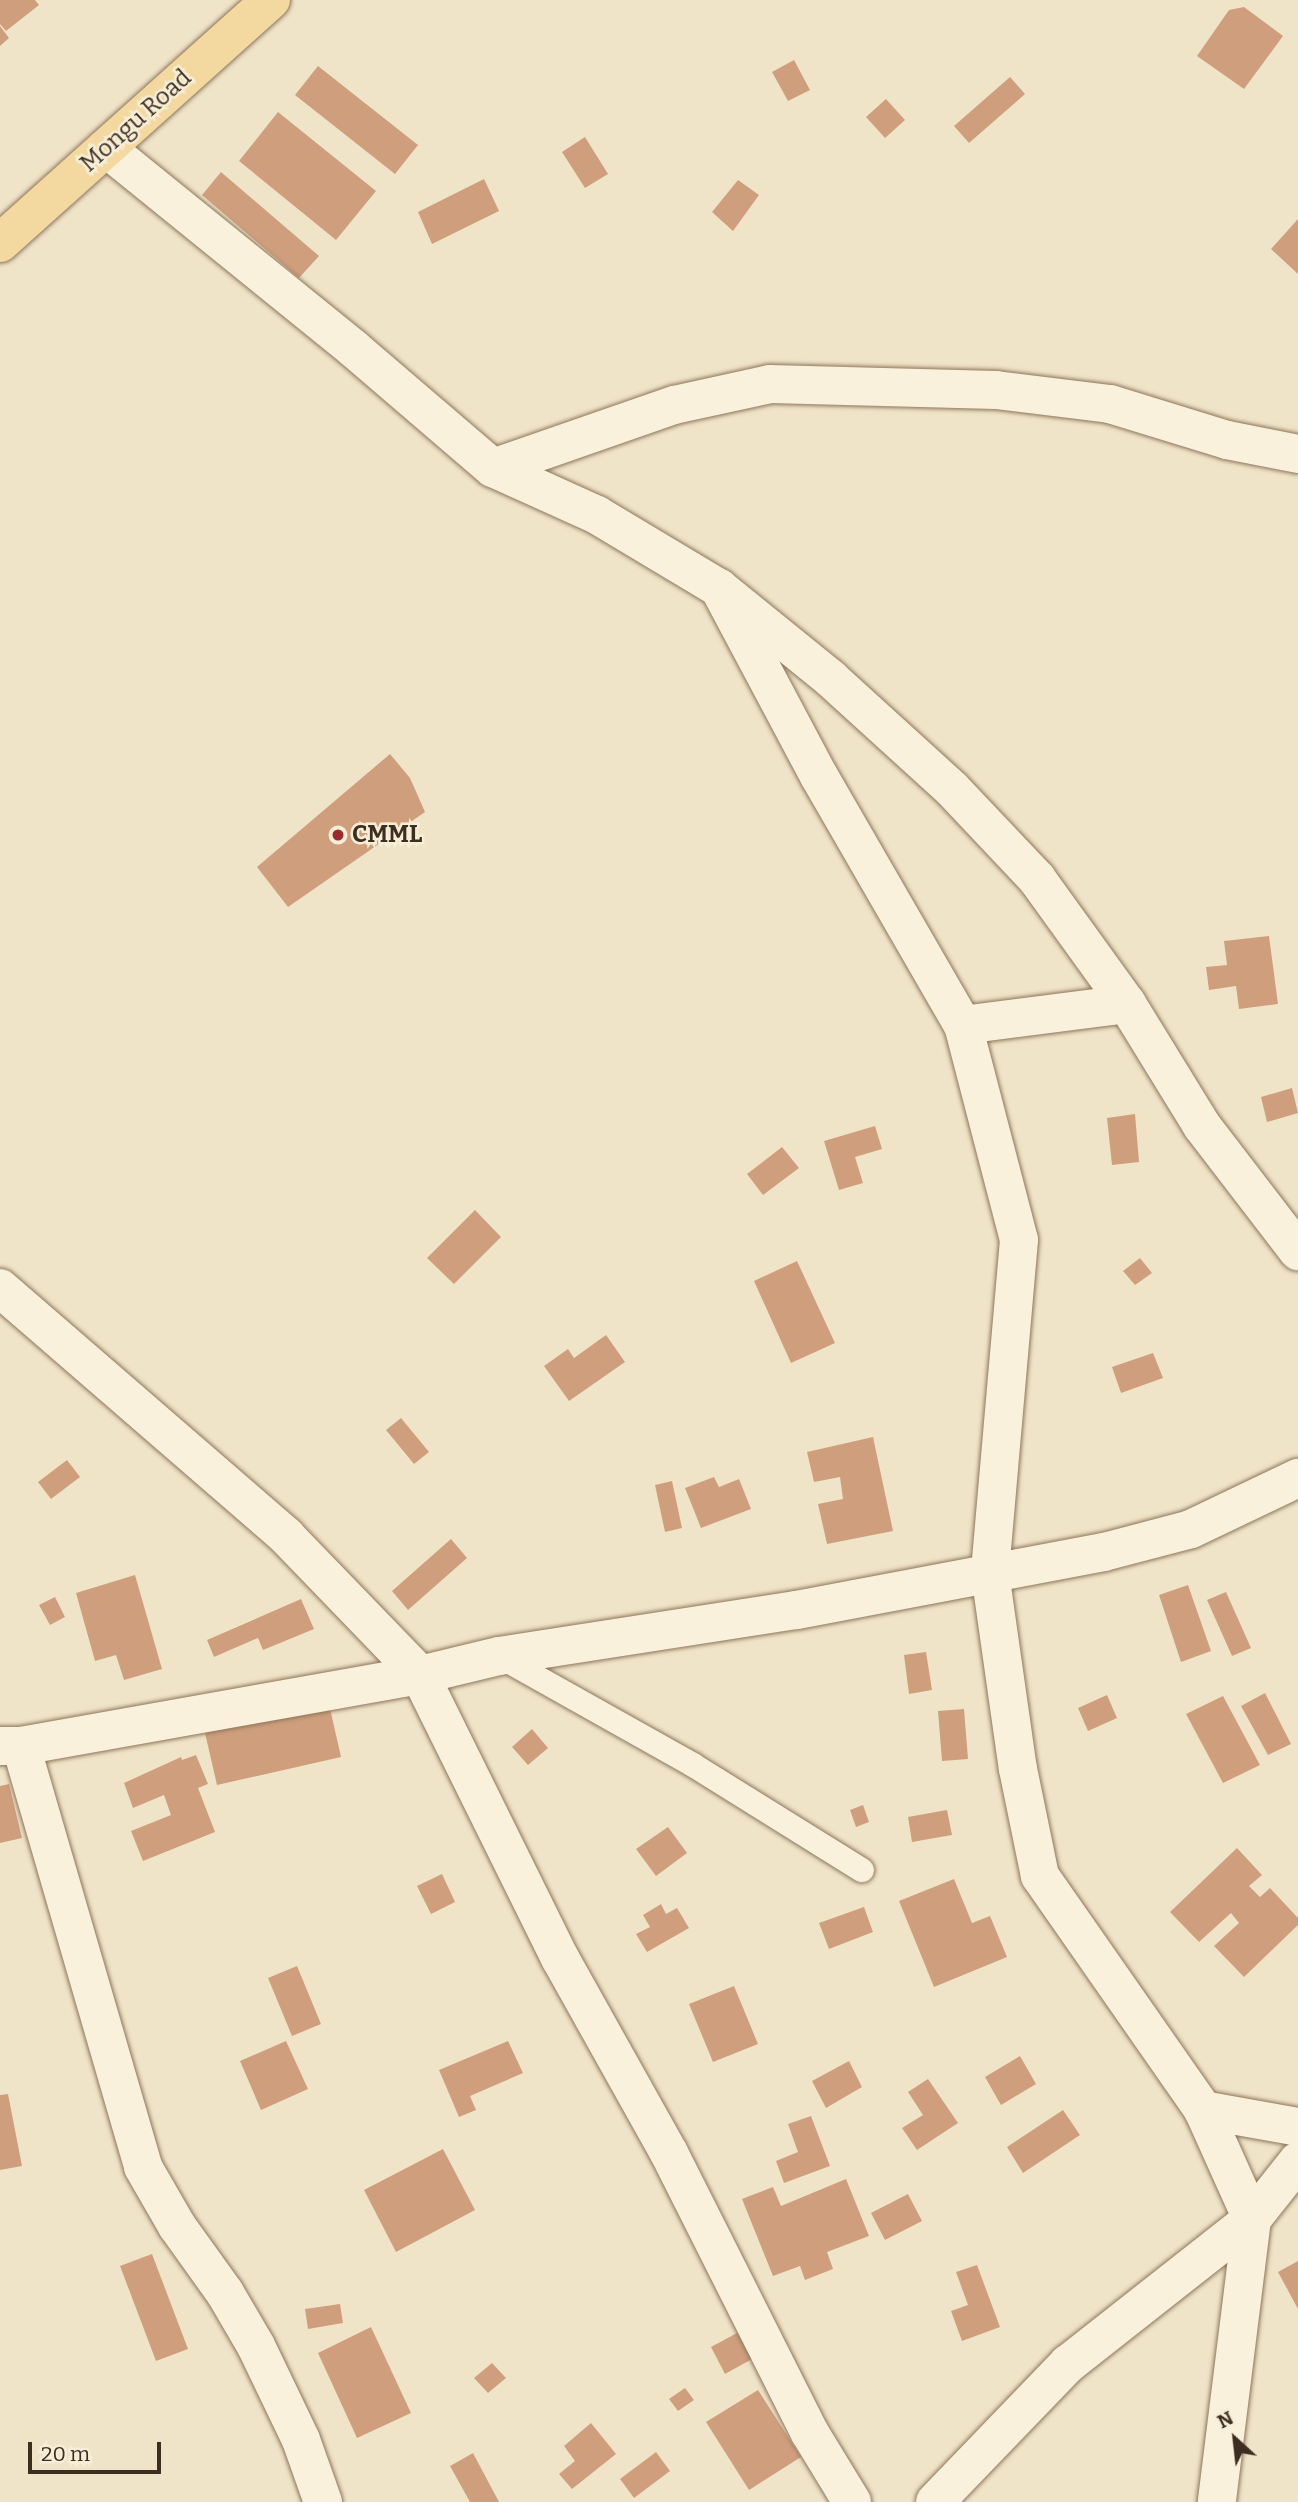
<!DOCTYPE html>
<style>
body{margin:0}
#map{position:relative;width:1298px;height:2502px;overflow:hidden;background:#f0e4c8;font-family:Bitter,serif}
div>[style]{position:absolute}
.building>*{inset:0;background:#cf9f7d}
.roads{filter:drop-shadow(0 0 2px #8d765c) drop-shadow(0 0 2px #8d765c)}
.service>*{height:24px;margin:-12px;padding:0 12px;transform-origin:12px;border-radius:12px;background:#faf1dc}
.minor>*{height:38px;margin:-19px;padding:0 19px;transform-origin:19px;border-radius:19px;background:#faf1dc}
.primary>*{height:38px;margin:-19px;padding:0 19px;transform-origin:19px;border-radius:19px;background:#f3d9a0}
.dots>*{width:19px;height:19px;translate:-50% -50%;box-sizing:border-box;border:4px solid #f7eed8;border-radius:50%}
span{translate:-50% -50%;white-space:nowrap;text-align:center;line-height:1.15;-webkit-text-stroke:5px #f7eed8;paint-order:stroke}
.street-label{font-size:24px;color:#3d2e20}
.poi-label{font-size:24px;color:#3d2e20;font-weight:700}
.left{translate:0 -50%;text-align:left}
.north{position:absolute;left:1200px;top:2404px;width:70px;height:70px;-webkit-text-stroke:5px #f7eed8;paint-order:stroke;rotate:333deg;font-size:19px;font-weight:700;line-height:28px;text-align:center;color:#3d2e20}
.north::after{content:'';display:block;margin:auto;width:24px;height:32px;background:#3d2e20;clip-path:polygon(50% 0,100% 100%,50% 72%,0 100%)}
.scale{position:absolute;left:28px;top:2442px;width:133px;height:32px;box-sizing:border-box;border:4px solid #3d2e20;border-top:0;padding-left:9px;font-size:21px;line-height:24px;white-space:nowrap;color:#3d2e20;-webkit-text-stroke:5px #f7eed8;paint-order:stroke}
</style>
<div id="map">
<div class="building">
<i style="clip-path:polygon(0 0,35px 0,39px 5px,6px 31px,0 24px)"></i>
<i style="clip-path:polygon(1244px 7px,1283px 36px,1244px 89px,1197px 56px,1229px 10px)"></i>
<i style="clip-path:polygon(0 26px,9px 38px,0 46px)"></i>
<i style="clip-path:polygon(794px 60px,810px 90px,788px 101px,772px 72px)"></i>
<i style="clip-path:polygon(318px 66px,418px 145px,395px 174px,295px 95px)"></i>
<i style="clip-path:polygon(1010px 77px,1025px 94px,969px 143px,954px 126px)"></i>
<i style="clip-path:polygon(886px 99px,905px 120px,885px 138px,866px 117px)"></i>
<i style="clip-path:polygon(278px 112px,376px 191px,336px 240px,239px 161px)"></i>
<i style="clip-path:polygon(585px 137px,608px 174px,585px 188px,562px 152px)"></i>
<i style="clip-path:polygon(221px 172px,319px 256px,299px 278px,202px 195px)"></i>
<i style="clip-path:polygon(484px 179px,499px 211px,432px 244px,418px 212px)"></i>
<i style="clip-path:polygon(738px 180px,759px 195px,733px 231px,712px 212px)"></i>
<i style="clip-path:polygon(1298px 219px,1298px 274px,1271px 249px)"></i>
<i style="clip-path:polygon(390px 754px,410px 778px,425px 812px,288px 907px,257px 867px)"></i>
<i style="clip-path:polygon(1269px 936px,1278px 1004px,1239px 1009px,1236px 986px,1209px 990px,1206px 967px,1227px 965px,1224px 941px)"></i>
<i style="clip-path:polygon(1292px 1088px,1298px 1113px,1267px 1122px,1261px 1097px)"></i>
<i style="clip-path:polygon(1135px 1114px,1139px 1162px,1112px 1165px,1107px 1118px)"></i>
<i style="clip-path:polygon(875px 1126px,882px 1149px,855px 1157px,863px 1183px,839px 1190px,824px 1141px)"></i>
<i style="clip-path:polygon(782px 1147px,799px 1168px,763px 1195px,747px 1174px)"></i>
<i style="clip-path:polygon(475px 1210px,501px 1237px,454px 1284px,427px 1258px)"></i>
<i style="clip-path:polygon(1140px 1258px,1152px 1273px,1135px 1285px,1123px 1271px)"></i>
<i style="clip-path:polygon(797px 1261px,835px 1343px,791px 1363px,754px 1281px)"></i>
<i style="clip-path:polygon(606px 1335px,625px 1362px,569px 1401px,544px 1366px,568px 1349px,574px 1358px)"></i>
<i style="clip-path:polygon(1153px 1353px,1163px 1378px,1121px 1393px,1112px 1367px)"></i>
<i style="clip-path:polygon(401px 1418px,429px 1452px,414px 1464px,386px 1430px)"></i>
<i style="clip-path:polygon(873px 1437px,893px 1531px,827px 1544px,818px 1504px,843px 1499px,840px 1477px,814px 1482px,807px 1452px)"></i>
<i style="clip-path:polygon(67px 1460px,80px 1477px,51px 1499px,38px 1482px)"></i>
<i style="clip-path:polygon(714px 1477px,719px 1487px,739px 1479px,751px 1509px,701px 1528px,685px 1488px)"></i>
<i style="clip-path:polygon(672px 1481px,682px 1528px,665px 1532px,655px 1485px)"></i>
<i style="clip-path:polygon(451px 1539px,467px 1558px,408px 1610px,392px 1591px)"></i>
<i style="clip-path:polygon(135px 1575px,162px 1669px,124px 1680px,116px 1655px,95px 1661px,76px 1593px)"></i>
<i style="clip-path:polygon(1188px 1585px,1211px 1651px,1181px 1662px,1159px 1595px)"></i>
<i style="clip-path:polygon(1226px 1592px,1251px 1648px,1232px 1656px,1207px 1600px)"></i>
<i style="clip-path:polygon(55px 1597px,65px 1617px,50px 1625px,39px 1605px)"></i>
<i style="clip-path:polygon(301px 1599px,314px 1629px,263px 1650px,258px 1638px,214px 1657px,207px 1640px)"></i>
<i style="clip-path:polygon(926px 1652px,932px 1690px,909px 1694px,904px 1655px)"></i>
<i style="clip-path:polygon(1265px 1693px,1291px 1744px,1268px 1755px,1241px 1706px)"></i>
<i style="clip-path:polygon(1107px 1695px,1117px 1718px,1088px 1731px,1078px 1708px)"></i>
<i style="clip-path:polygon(1223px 1696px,1260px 1765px,1223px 1783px,1186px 1714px)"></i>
<i style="clip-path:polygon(329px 1704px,341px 1757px,217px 1785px,205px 1733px)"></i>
<i style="clip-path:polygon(964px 1709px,968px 1759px,942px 1761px,938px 1711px)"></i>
<i style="clip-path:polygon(532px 1729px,548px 1748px,528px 1765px,512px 1747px)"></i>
<i style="clip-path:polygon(196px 1755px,208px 1784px,198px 1788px,215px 1832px,143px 1861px,131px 1831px,171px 1815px,164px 1795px,133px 1808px,124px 1783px,181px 1757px,182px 1760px)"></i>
<i style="clip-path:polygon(9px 1784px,22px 1838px,0 1843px,0 1786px)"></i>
<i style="clip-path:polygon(863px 1805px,869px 1822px,856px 1827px,850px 1810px)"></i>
<i style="clip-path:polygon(947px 1810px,952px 1835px,912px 1842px,908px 1817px)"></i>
<i style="clip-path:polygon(668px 1827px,687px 1853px,656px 1876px,636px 1849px)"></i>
<i style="clip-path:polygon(1237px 1848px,1262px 1875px,1249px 1886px,1260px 1897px,1270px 1888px,1298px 1918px,1298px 1925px,1244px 1977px,1214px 1946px,1239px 1923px,1231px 1913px,1199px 1942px,1170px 1912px)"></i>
<i style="clip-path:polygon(442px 1874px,455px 1902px,431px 1914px,417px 1886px)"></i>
<i style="clip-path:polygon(954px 1879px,972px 1923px,990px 1916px,1007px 1957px,934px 1987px,899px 1901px)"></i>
<i style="clip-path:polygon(661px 1904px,666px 1914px,677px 1908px,689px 1928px,647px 1952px,636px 1934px,650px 1927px,643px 1915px)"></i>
<i style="clip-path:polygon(864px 1907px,873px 1932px,829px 1949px,819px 1923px)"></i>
<i style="clip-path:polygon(297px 1966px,321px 2024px,292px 2036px,268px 1978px)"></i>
<i style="clip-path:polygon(734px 1986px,758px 2044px,713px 2062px,689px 2004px)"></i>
<i style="clip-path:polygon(286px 2041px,308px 2089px,261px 2110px,240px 2061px)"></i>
<i style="clip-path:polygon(508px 2041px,523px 2073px,470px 2096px,476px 2110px,459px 2117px,439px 2070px)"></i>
<i style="clip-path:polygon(1020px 2056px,1036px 2084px,1001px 2105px,985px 2077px)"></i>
<i style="clip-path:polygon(849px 2061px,862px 2087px,826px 2108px,812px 2081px)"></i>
<i style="clip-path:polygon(928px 2079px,958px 2123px,917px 2150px,902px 2128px,923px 2115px,908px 2092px)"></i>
<i style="clip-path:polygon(8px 2094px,22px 2166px,0 2170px,0 2095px)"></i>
<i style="clip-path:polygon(1063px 2110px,1080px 2135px,1023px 2173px,1007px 2147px)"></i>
<i style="clip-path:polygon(811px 2116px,830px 2166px,784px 2183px,776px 2161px,798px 2152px,788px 2124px)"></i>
<i style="clip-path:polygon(443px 2149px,475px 2210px,396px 2252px,364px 2190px)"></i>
<i style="clip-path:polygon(846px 2179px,869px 2236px,827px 2252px,833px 2269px,805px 2280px,800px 2266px,773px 2276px,742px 2199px,773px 2187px,781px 2206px)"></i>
<i style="clip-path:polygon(908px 2194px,922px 2221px,885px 2240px,871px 2213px)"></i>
<i style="clip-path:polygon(152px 2254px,188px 2349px,156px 2361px,120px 2266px)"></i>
<i style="clip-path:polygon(1298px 2261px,1298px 2309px,1278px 2272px)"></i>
<i style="clip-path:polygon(977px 2265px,1000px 2327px,962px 2341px,951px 2311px,968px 2305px,956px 2272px)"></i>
<i style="clip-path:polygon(340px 2304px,343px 2323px,308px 2329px,305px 2309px)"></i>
<i style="clip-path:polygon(371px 2327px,411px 2413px,357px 2438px,318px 2353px)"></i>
<i style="clip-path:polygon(737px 2333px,752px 2359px,725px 2374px,711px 2347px)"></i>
<i style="clip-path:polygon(492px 2363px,506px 2378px,488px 2393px,474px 2378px)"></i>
<i style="clip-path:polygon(685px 2388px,694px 2400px,678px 2411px,669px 2399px)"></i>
<i style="clip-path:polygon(758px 2390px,801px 2457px,749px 2490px,706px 2422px)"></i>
<i style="clip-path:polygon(591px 2423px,616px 2454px,572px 2489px,559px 2474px,575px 2461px,564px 2446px)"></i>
<i style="clip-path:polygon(656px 2452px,670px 2471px,634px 2498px,620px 2479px)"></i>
<i style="clip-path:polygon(473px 2453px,499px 2502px,470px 2502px,450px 2466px)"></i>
</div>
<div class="roads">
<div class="service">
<i style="left:499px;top:1656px;width:223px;rotate:29.3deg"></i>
<i style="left:693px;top:1765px;width:199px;rotate:31.9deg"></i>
</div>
<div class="minor">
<i style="left:106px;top:148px;width:319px;rotate:39deg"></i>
<i style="left:354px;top:349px;width:183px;rotate:40.6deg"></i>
<i style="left:493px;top:468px;width:114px;rotate:24.3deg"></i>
<i style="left:597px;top:515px;width:142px;rotate:30.9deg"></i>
<i style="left:719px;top:588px;width:143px;rotate:39deg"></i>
<i style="left:830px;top:678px;width:165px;rotate:42.3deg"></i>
<i style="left:952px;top:789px;width:124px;rotate:46.6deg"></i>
<i style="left:1037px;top:879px;width:154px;rotate:54.2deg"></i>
<i style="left:1127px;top:1004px;width:143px;rotate:58.4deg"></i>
<i style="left:1202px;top:1126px;width:158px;rotate:52.5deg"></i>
<i style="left:493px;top:468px;width:192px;rotate:-19.2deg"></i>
<i style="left:674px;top:405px;width:98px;rotate:-12.3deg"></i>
<i style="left:770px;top:384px;width:226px;rotate:1.5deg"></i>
<i style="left:996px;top:390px;width:115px;rotate:7deg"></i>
<i style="left:1110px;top:404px;width:122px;rotate:17.1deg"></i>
<i style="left:1227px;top:440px;width:72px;rotate:11.2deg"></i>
<i style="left:719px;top:588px;width:213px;rotate:62deg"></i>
<i style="left:819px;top:776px;width:288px;rotate:60deg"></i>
<i style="left:963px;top:1025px;width:222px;rotate:75.4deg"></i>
<i style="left:1019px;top:1240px;width:334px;rotate:95deg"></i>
<i style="left:990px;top:1573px;width:198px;rotate:81.9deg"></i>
<i style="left:1018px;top:1769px;width:109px;rotate:78.4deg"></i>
<i style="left:1040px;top:1876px;width:285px;rotate:55.1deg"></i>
<i style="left:1203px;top:2110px;width:120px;rotate:65.8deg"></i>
<i style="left:1252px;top:2219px;width:285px;rotate:97.1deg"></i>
<i style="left:963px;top:1025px;width:165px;rotate:-7.3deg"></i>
<i style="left:0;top:1288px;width:379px;rotate:40.9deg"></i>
<i style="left:286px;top:1536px;width:193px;rotate:46deg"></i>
<i style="left:420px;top:1675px;width:316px;rotate:63.7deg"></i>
<i style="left:560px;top:1958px;width:223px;rotate:60.8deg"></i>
<i style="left:669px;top:2153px;width:313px;rotate:63.3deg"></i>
<i style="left:810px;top:2433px;width:81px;rotate:58.7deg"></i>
<i style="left:0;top:1746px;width:21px"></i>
<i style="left:21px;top:1746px;width:405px;rotate:-10.1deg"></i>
<i style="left:420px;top:1675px;width:81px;rotate:-13.5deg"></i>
<i style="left:499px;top:1656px;width:302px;rotate:-8.8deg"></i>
<i style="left:797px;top:1610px;width:312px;rotate:-10.7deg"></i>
<i style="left:1104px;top:1552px;width:90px;rotate:-14.8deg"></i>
<i style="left:1191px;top:1529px;width:119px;rotate:-25.5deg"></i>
<i style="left:21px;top:1746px;width:438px;rotate:73.8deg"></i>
<i style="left:143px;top:2167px;width:68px;rotate:60deg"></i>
<i style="left:177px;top:2226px;width:82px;rotate:54.4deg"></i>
<i style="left:225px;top:2293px;width:61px;rotate:59.7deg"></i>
<i style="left:256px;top:2346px;width:104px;rotate:64.4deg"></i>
<i style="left:301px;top:2440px;width:66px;rotate:70.5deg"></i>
<i style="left:1203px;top:2110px;width:97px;rotate:10.1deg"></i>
<i style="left:935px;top:2502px;width:192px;rotate:-46.1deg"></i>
<i style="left:1068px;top:2364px;width:234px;rotate:-38.2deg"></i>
<i style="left:1252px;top:2219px;width:74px;rotate:-51.6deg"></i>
</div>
<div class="primary">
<i style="left:0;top:243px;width:364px;rotate:-41.9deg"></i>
</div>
</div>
<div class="dots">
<i style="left:338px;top:835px;background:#9e2a2b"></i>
</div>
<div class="street-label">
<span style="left:136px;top:121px;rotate:-42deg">Mongu Road</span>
</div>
<div class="poi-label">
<span class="left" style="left:352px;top:835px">CMML</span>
</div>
<div class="north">N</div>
<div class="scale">20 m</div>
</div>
